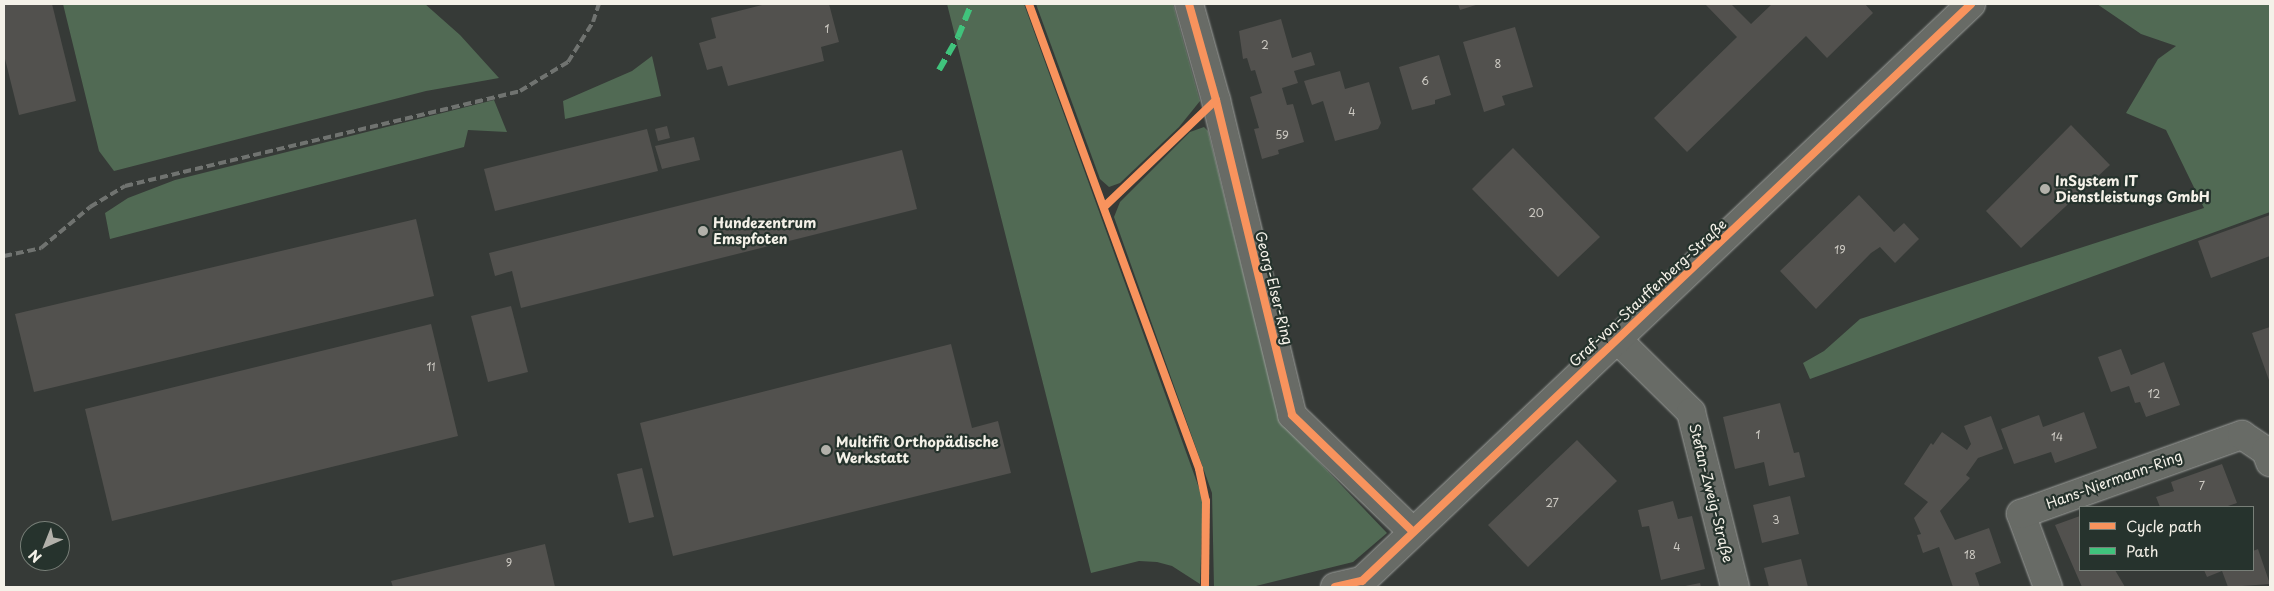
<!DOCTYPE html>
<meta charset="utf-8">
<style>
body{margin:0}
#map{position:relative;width:2274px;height:591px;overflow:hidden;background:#363a37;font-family:"Playpen Sans",sans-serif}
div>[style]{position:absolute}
.green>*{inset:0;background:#516a54}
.building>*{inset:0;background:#52514e}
.roads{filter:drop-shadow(0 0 1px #9c9e9b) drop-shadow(0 0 1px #9c9e9b)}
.minor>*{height:28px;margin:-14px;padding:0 14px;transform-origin:14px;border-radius:14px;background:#686b66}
.rail>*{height:4px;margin-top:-2px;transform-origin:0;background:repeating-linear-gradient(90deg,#707370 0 8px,transparent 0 12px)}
.quiet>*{height:6px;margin-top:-3px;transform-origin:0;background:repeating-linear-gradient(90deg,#40c37c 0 12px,transparent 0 18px)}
.cycleway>*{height:8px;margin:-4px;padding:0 4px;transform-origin:4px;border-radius:4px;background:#f8935d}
.dots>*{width:14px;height:14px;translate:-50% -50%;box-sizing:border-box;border:2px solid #26332d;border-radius:50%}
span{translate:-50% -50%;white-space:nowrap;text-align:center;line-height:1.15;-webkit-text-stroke:4.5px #26332d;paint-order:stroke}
.number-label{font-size:11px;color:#ccc9c2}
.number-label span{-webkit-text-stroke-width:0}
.poi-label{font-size:14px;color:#f4f1e8;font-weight:700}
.left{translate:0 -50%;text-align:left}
.street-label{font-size:14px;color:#f4f1e8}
.frame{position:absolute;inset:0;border:5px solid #f4f1e8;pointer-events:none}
.legend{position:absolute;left:2079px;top:506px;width:175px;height:65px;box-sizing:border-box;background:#26332d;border:1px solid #787f78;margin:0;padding:6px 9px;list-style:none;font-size:15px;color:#f4f1e8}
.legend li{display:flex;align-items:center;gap:10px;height:25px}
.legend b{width:25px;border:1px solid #787f78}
.north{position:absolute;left:20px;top:521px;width:50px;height:50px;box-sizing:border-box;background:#26332d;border:1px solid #787f78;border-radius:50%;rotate:224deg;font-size:14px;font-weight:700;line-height:20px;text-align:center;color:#f4f1e8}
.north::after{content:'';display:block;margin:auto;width:18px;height:22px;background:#b2b1aa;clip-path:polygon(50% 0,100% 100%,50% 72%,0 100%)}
</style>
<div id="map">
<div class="green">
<i style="clip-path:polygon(63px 4px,425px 4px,460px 35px,499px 78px,426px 91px,114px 171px,99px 151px)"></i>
<i style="clip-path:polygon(947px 4px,1024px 4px,1203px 499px,1200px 584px,1172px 566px,1157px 562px,1139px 561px,1091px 573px)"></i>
<i style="clip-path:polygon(1036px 4px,1173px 4px,1200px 101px,1179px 127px,1120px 183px,1109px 187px,1100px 179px)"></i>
<i style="clip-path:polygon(2097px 4px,2270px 4px,2270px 212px,1810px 379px,1803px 363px,1824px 351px,1860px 319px,2204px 208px,2166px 130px,2126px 113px,2158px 59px,2176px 46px,2141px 34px)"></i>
<i style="clip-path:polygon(652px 56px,661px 96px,565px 119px,563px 101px,632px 71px)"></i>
<i style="clip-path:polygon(494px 100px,507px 132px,468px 130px,464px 147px,110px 239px,105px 213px,128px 198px,175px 180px)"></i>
<i style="clip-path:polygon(1204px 127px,1208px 131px,1280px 421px,1387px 533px,1353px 562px,1252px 587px,1214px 587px,1212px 493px,1114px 217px,1120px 202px,1190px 132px)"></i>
</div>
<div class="building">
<i style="clip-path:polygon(4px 4px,52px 4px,76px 101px,19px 115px,4px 55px)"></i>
<i style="clip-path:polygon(766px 4px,829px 4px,839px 42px,821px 47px,824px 61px,728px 86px,722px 66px,707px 70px,699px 43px,716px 38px,711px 18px)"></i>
<i style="clip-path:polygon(1458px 4px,1479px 4px,1460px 10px)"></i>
<i style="clip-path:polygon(1705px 4px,1731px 4px,1751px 24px,1772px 4px,1865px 4px,1873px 13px,1827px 58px,1806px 36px,1687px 152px,1654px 118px,1737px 37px)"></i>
<i style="clip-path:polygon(1281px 19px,1292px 58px,1311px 52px,1315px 65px,1294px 71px,1298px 83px,1282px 88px,1287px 105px,1293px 104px,1304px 142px,1278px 150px,1279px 154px,1262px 159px,1254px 129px,1259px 128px,1250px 97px,1262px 93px,1255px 70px,1251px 71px,1247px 58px,1243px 59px,1239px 31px)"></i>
<i style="clip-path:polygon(1515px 27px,1533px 87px,1502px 96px,1505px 105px,1484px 112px,1463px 42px)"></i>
<i style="clip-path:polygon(1439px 55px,1451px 95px,1435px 100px,1435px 104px,1412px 110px,1399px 67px)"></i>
<i style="clip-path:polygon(1340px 71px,1345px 89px,1369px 82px,1381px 123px,1378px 129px,1335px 141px,1323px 101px,1312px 105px,1304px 81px)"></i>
<i style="clip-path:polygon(2071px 125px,2110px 165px,2021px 248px,1986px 211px)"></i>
<i style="clip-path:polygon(667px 126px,670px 138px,658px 141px,655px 129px)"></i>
<i style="clip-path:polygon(647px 129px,658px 171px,495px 211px,484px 169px)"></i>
<i style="clip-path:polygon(694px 137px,700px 160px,662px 169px,655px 146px)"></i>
<i style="clip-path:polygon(1513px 148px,1600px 237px,1558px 277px,1472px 189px)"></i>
<i style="clip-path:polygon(902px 150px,917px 209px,521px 308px,512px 271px,495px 276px,489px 253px)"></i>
<i style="clip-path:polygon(1859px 195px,1894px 232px,1904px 223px,1919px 239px,1895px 263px,1880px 247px,1871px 253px,1816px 309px,1780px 271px)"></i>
<i style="clip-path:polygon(2270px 215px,2270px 256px,2211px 278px,2198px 241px)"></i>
<i style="clip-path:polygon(416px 219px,434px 296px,34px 392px,15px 314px)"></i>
<i style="clip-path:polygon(511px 306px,528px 372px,488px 382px,471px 316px)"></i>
<i style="clip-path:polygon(431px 324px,458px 436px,112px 521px,85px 409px)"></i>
<i style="clip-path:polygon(2270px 327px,2270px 383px,2252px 333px)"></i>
<i style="clip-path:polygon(951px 344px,972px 428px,998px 421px,1011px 473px,673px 556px,640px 423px)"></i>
<i style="clip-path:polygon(2121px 349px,2131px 375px,2164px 362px,2180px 405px,2146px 417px,2140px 402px,2135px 403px,2129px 386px,2111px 392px,2098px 357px)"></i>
<i style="clip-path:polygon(1780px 403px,1794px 453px,1799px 452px,1805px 477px,1769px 486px,1764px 462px,1735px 469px,1723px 417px)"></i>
<i style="clip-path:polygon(2084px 412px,2097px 448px,2055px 463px,2051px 452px,2014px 464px,2001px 429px,2039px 415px,2043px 427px)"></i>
<i style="clip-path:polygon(1991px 416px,2003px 449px,1978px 458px,1966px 475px,1970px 478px,1940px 511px,1955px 540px,1989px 528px,2001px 563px,1975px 573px,1980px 587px,1953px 587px,1939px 547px,1923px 553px,1917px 535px,1921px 534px,1914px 518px,1928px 502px,1904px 484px,1931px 443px,1933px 445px,1942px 432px,1967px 450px,1971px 444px,1964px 426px)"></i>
<i style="clip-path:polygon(1577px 440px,1617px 481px,1528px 567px,1488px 525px)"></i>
<i style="clip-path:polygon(2222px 464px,2237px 503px,2225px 507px,2160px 507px,2156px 497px,2174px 491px,2171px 482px)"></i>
<i style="clip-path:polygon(642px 468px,654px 517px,629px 523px,617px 474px)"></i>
<i style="clip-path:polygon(1790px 496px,1799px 534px,1762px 543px,1753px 505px)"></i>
<i style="clip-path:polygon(1673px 501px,1678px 519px,1692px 516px,1705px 569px,1661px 580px,1649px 526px,1642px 527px,1638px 510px)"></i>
<i style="clip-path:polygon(2080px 516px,2080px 570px,2115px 570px,2125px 587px,2082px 587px,2055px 525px)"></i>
<i style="clip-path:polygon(545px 544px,555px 587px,393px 587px,391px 581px)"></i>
<i style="clip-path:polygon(2258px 549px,2270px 584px,2228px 587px,2222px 571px,2207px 577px,2204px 570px,2253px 570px,2253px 551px)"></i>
<i style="clip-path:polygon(1801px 559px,1808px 587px,1769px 587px,1764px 568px)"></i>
<i style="clip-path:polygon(1700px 583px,1701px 587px,1685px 587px,1685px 586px)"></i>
</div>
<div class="roads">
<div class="minor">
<i style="left:1189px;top:4px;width:100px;rotate:74.3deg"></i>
<i style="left:1216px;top:100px;width:324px;rotate:76.4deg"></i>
<i style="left:1292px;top:415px;width:168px;rotate:44deg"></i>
<i style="left:1617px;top:339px;width:104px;rotate:44.6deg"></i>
<i style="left:1691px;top:412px;width:180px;rotate:75.9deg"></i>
<i style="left:1335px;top:587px;width:28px;rotate:-13deg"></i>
<i style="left:1362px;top:581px;width:839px;rotate:-43.45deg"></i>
<i style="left:2048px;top:587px;width:78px;rotate:-110.3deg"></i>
<i style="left:2021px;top:514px;width:235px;rotate:-19.7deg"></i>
<i style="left:2242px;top:435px;width:29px;rotate:34deg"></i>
<i style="left:2266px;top:451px;width:12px;rotate:70deg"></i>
</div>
</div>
<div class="rail">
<i style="left:4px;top:256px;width:38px;rotate:-12deg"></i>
<i style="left:41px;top:248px;width:64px;rotate:-39.9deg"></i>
<i style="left:90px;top:207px;width:41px;rotate:-31deg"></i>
<i style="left:125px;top:186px;width:406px;rotate:-13.5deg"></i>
<i style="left:520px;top:91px;width:56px;rotate:-31.1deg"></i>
<i style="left:568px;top:62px;width:47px;rotate:-58deg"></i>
<i style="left:593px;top:22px;width:19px;rotate:-72deg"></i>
</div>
<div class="quiet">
<i style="left:939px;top:70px;width:38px;rotate:-60deg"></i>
<i style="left:958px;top:37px;width:35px;rotate:-68deg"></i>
</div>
<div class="cycleway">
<i style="left:1029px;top:4px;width:495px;rotate:69.9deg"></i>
<i style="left:1199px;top:469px;width:33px;rotate:78deg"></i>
<i style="left:1206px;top:501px;width:86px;rotate:90.7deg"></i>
<i style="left:1189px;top:4px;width:100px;rotate:74.3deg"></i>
<i style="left:1216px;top:100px;width:324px;rotate:76.4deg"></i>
<i style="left:1292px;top:415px;width:168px;rotate:44deg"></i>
<i style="left:1105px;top:206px;width:153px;rotate:-43.7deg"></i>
<i style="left:1335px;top:587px;width:28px;rotate:-13deg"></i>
<i style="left:1362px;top:581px;width:839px;rotate:-43.45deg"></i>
</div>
<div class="dots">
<i style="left:2045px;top:189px;background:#b2b1aa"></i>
<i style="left:703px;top:231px;background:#b2b1aa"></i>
<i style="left:826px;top:450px;background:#b2b1aa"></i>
</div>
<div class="number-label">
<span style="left:827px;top:29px">1</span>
<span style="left:1265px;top:45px">2</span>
<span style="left:1498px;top:64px">8</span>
<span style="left:1425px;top:81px">6</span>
<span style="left:1352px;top:112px">4</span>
<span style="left:1282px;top:135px">59</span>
<span style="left:1536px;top:213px">20</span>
<span style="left:1840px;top:250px">19</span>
<span style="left:431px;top:367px">11</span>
<span style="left:2154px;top:394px">12</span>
<span style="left:1758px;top:435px">1</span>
<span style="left:2057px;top:437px">14</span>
<span style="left:2202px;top:486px">7</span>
<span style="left:1552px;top:503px">27</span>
<span style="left:1776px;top:520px">3</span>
<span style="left:1677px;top:547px">4</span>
<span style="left:1970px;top:555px">18</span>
<span style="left:509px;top:563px">9</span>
</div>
<div class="poi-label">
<span class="left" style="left:2055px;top:189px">InSystem IT<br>Dienstleistungs GmbH</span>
<span class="left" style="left:713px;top:231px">Hundezentrum<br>Emspfoten</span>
<span class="left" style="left:836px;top:450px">Multifit Orthopädische<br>Werkstatt</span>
</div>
<div class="street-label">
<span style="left:1274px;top:288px;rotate:76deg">Georg-Elser-Ring</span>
<span style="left:1648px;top:293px;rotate:-43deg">Graf-von-Stauffenberg-Straße</span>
<span style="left:2114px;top:480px;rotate:-20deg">Hans-Niermann-Ring</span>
<span style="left:1711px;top:493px;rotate:76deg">Stefan-Zweig-Straße</span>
</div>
<div class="frame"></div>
<ul class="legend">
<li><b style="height:6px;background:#f8935d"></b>Cycle path</li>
<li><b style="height:6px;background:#40c37c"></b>Path</li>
</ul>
<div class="north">N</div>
</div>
